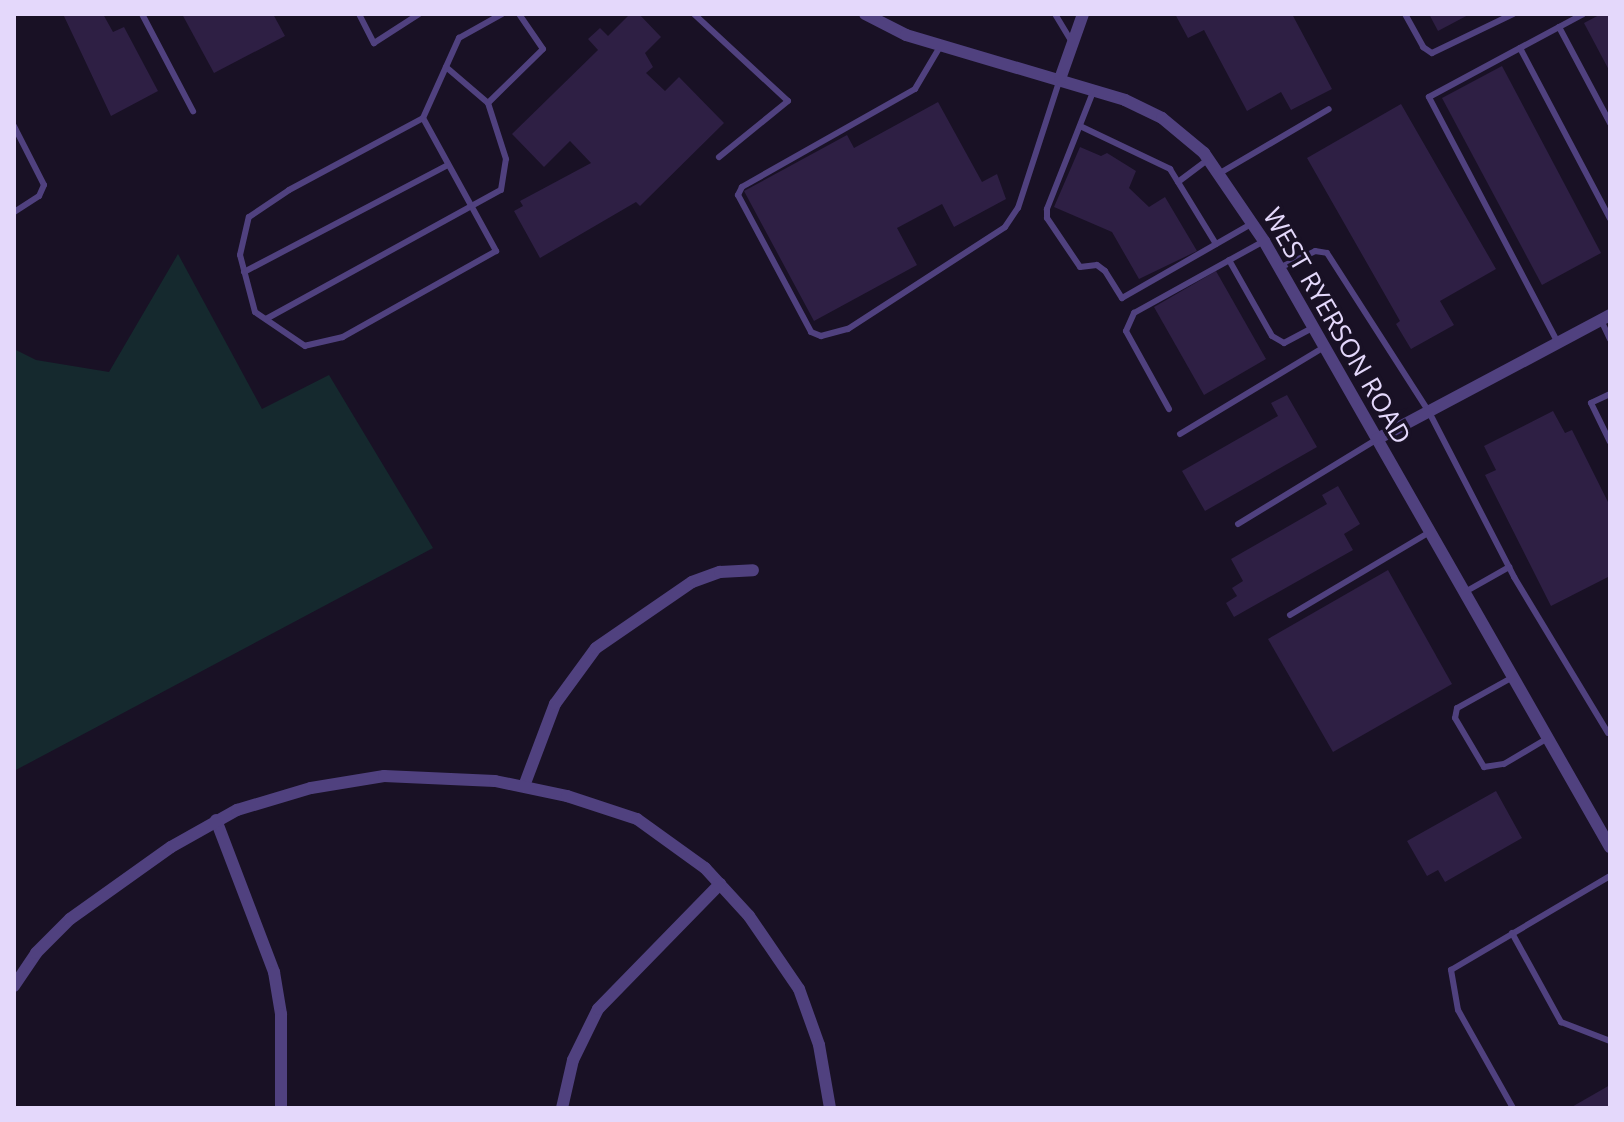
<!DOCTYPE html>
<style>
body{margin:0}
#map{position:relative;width:1624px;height:1122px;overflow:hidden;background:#191125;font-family:"Open Sans",sans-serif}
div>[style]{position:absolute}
.green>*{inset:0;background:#15292e}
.building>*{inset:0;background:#2e1f44}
.service>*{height:6px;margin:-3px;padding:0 3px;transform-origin:3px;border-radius:3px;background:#50417f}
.minor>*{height:12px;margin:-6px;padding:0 6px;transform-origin:6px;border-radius:6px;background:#50417f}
span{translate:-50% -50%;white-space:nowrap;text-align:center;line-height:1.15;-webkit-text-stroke:7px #191125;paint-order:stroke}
.street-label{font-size:26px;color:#e4d8fb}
.frame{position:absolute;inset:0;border:16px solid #e4d8fb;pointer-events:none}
</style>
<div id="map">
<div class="green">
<i style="clip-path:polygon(178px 254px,262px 409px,329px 375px,433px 548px,14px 771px,14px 349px,36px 360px,109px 372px)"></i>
</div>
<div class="building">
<i style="clip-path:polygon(63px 14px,103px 14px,113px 32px,124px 27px,158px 91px,111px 116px)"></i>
<i style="clip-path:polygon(182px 14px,273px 14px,285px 36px,214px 73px)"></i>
<i style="clip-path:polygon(630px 14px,639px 14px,661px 37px,645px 53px,653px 67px,646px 73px,665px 91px,679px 77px,724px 123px,640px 206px,636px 202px,540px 258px,514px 211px,523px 206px,520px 201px,591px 163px,570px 141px,544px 167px,512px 134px,598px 50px,588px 39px,600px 28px,608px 36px)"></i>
<i style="clip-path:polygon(1175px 14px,1292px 14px,1332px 89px,1291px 110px,1281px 92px,1247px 111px,1204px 30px,1188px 38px)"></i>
<i style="clip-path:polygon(1429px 14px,1470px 14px,1438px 31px)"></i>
<i style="clip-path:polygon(1601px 14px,1610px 14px,1610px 72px,1584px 23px)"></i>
<i style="clip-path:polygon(1502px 66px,1601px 253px,1542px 285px,1442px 98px)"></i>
<i style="clip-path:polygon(938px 102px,982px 182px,997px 174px,1006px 199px,954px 227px,942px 204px,897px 228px,917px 265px,814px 321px,744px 191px,847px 135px,854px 148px)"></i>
<i style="clip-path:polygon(1401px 104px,1496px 269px,1440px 301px,1454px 325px,1411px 349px,1396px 324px,1400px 321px,1307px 158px)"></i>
<i style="clip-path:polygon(1080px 147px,1101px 156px,1107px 153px,1136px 171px,1129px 188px,1149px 207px,1165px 197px,1197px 251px,1139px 279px,1112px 232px,1054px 207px)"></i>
<i style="clip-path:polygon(1216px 271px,1266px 359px,1204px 395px,1154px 307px)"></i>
<i style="clip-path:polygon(1287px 395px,1317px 447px,1205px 511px,1182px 471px,1278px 416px,1271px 403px)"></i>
<i style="clip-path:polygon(1553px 411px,1565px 433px,1572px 430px,1610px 506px,1610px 576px,1551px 606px,1485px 475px,1496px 470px,1484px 446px)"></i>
<i style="clip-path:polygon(1338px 486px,1360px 524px,1344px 534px,1353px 550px,1234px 617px,1226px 603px,1237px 596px,1232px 588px,1243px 581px,1231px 559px,1327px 504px,1322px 495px)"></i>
<i style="clip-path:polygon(1388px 570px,1452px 684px,1333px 752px,1268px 639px)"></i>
<i style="clip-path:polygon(1496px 791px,1522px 838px,1445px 882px,1438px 870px,1427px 876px,1407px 841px)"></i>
<i style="clip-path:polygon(1610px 1085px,1610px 1108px,1570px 1108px)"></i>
</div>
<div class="service">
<i style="left:142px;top:14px;width:110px;rotate:62.3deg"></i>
<i style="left:359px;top:14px;width:33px;rotate:63deg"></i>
<i style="left:374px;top:43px;width:54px;rotate:-32.8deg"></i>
<i style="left:694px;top:14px;width:128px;rotate:42.8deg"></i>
<i style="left:788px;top:101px;width:89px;rotate:140.9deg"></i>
<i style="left:1055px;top:14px;width:31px;rotate:59deg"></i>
<i style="left:1405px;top:14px;width:38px;rotate:61deg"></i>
<i style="left:1423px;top:47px;width:11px;rotate:34deg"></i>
<i style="left:1432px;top:53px;width:90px;rotate:-25.7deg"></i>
<i style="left:1559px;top:27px;width:109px;rotate:62deg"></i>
<i style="left:941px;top:45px;width:51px;rotate:120.6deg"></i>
<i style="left:915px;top:89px;width:199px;rotate:150.5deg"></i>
<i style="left:742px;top:187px;width:9px;rotate:117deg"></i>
<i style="left:738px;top:195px;width:155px;rotate:61.9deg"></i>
<i style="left:811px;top:332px;width:11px;rotate:22deg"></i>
<i style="left:821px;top:336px;width:28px;rotate:-15deg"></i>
<i style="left:848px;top:329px;width:187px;rotate:-33deg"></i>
<i style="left:1005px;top:227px;width:23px;rotate:-56deg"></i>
<i style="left:1018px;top:208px;width:136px;rotate:-72deg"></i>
<i style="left:1520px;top:48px;width:193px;rotate:62.2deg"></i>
<i style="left:446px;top:67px;width:55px;rotate:40.6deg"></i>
<i style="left:488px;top:103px;width:77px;rotate:-44.5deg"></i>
<i style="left:543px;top:49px;width:42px;rotate:-124.4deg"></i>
<i style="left:1093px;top:92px;width:126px;rotate:111.5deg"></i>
<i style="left:1047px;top:209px;width:9px;rotate:90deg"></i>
<i style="left:1047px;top:218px;width:59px;rotate:56deg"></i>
<i style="left:1080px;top:267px;width:17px;rotate:-7deg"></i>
<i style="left:1097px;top:265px;width:10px;rotate:37deg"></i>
<i style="left:1105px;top:271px;width:32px;rotate:58deg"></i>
<i style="left:1122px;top:298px;width:151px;rotate:-29.8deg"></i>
<i style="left:423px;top:118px;width:152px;rotate:61.2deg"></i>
<i style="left:496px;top:251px;width:176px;rotate:150.7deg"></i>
<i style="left:343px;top:337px;width:39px;rotate:167deg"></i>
<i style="left:305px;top:346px;width:60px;rotate:-145.8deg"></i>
<i style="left:255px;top:312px;width:59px;rotate:-104.7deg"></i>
<i style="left:240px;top:255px;width:39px;rotate:-77deg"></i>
<i style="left:249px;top:217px;width:48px;rotate:-34deg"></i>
<i style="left:289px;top:190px;width:152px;rotate:-28.2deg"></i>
<i style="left:423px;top:118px;width:88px;rotate:-65.8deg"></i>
<i style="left:459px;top:38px;width:49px;rotate:-29.2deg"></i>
<i style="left:14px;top:126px;width:66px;rotate:63deg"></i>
<i style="left:44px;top:185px;width:12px;rotate:114deg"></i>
<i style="left:39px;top:196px;width:30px;rotate:147deg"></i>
<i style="left:1080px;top:126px;width:100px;rotate:25.5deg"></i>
<i style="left:1170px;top:169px;width:88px;rotate:58.5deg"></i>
<i style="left:1220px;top:173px;width:126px;rotate:-30.4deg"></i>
<i style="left:1178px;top:182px;width:39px;rotate:-37deg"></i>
<i style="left:1229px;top:260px;width:87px;rotate:60.5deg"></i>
<i style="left:1272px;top:336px;width:14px;rotate:30deg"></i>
<i style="left:1284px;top:343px;width:32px;rotate:-28deg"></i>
<i style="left:1279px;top:268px;width:40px;rotate:-25deg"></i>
<i style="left:1315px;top:251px;width:12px;rotate:9deg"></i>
<i style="left:1327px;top:253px;width:189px;rotate:57.3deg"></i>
<i style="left:1429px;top:412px;width:186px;rotate:62.7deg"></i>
<i style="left:1514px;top:577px;width:182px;rotate:58.9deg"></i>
<i style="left:244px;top:272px;width:230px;rotate:-27.7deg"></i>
<i style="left:266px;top:319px;width:268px;rotate:-28.8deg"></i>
<i style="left:501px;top:190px;width:31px;rotate:-81deg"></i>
<i style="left:506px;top:159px;width:59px;rotate:-107.8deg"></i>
<i style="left:1601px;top:320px;width:21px;rotate:65deg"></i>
<i style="left:1558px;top:343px;width:278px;rotate:-117.7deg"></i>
<i style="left:1429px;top:97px;width:175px;rotate:-28.3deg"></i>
<i style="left:1610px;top:394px;width:21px;rotate:155deg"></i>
<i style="left:1591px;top:403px;width:43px;rotate:64deg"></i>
<i style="left:1169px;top:409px;width:89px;rotate:-118.9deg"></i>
<i style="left:1126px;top:331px;width:20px;rotate:-66deg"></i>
<i style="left:1134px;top:313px;width:149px;rotate:-29deg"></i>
<i style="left:1180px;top:434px;width:168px;rotate:-31.1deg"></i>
<i style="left:1238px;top:524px;width:163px;rotate:-31.4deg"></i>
<i style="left:1465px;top:592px;width:51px;rotate:-29.6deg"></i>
<i style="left:1290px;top:615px;width:163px;rotate:-30.7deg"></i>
<i style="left:1513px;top:677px;width:64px;rotate:151deg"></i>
<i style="left:1457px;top:708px;width:10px;rotate:101deg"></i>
<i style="left:1455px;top:718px;width:57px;rotate:59.4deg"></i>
<i style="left:1484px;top:767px;width:20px;rotate:-9deg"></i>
<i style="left:1504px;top:764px;width:51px;rotate:-30.6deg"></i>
<i style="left:1512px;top:933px;width:102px;rotate:61.2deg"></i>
<i style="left:1561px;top:1022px;width:53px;rotate:21.2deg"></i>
<i style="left:1513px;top:1108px;width:112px;rotate:-119.3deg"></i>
<i style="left:1458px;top:1010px;width:41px;rotate:-99.9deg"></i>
<i style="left:1451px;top:970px;width:185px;rotate:-30.6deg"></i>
</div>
<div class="minor">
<i style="left:865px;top:14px;width:46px;rotate:27.1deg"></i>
<i style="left:906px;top:35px;width:228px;rotate:16.5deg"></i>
<i style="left:1125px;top:100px;width:41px;rotate:25.9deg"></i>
<i style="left:1162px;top:118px;width:55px;rotate:39.8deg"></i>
<i style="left:1204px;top:153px;width:107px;rotate:55.7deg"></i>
<i style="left:1264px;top:241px;width:698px;rotate:60.28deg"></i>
<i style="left:1060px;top:79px;width:69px;rotate:-70.5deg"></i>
<i style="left:1377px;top:439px;width:264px;rotate:-28deg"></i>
<i style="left:524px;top:786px;width:88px;rotate:-69.3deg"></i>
<i style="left:555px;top:704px;width:69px;rotate:-53.8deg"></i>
<i style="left:596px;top:648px;width:116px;rotate:-34.5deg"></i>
<i style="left:692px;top:582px;width:30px;rotate:-20deg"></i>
<i style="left:720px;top:572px;width:33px;rotate:-3deg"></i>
<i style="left:216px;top:820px;width:163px;rotate:69.1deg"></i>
<i style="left:274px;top:972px;width:43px;rotate:80.5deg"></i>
<i style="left:281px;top:1014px;width:94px;rotate:90deg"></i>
<i style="left:14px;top:986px;width:40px;rotate:-56deg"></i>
<i style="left:36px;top:953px;width:48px;rotate:-45deg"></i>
<i style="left:70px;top:919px;width:124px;rotate:-35.5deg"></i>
<i style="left:171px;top:847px;width:76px;rotate:-29.3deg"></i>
<i style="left:237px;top:810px;width:77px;rotate:-16.6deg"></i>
<i style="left:311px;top:788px;width:74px;rotate:-9.3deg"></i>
<i style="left:384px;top:776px;width:111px;rotate:2.6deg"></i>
<i style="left:495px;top:781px;width:74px;rotate:11.8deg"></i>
<i style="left:567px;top:796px;width:74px;rotate:18.2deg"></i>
<i style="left:637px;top:819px;width:84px;rotate:35.8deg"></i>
<i style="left:705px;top:868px;width:65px;rotate:47.5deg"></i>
<i style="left:749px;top:916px;width:88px;rotate:55.6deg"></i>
<i style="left:799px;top:989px;width:59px;rotate:70.3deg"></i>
<i style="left:819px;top:1045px;width:64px;rotate:80.1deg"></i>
<i style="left:562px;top:1108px;width:49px;rotate:-77.1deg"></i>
<i style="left:573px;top:1060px;width:57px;rotate:-63.9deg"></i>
<i style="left:598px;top:1009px;width:175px;rotate:-45.7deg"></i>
</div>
<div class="street-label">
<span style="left:1337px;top:326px;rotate:60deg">WEST RYERSON ROAD</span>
</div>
<div class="frame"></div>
</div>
